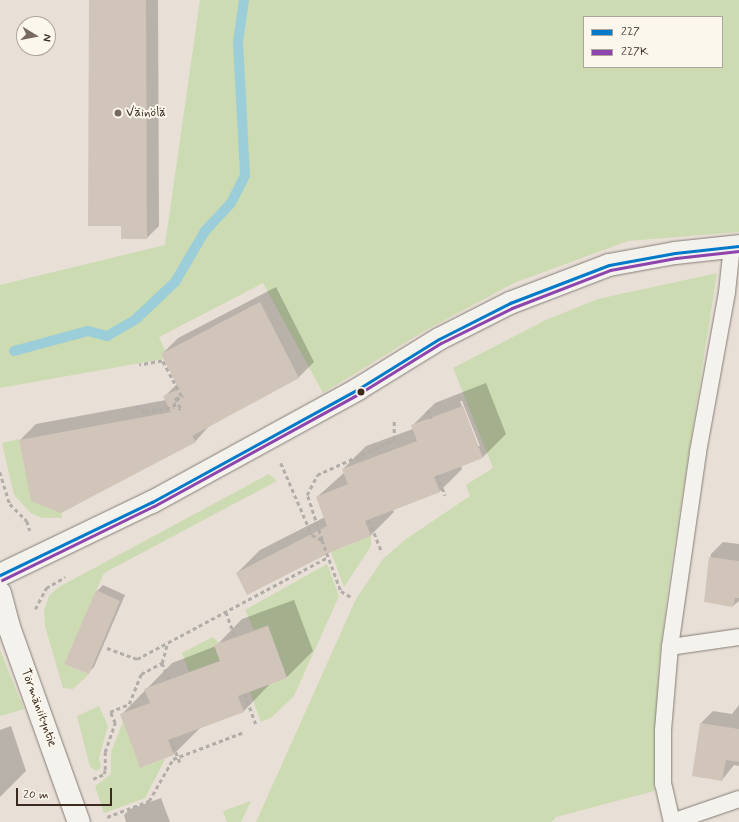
<!DOCTYPE html>
<meta charset="utf-8">
<style>
body{margin:0}
#map{position:relative;width:739px;height:822px;overflow:hidden;background:#e8dfd6;font-family:Mynerve,sans-serif}
div>[style]{position:absolute}
.green>*{inset:0;background:#ccdbb1}
.shadow>*{inset:0;background:#0003}
.stream>*{height:10px;margin:-5px;padding:0 5px;transform-origin:5px;border-radius:5px;background:#9cced9}
.building>*{inset:0;background:#d1c4b9}
.path>*{height:2.5px;margin-top:-1.25px;transform-origin:0;background:repeating-linear-gradient(90deg,#b1ada8 0 4px,transparent 0 7px)}
.roads{filter:drop-shadow(0 0 1px #847d76) drop-shadow(0 0 1px #847d76)}
.service>*{height:16px;margin:-8px;padding:0 8px;transform-origin:8px;border-radius:8px;background:#f4f2ed}
.minor>*{height:22px;margin:-11px;padding:0 11px;transform-origin:11px;border-radius:11px;background:#f4f2ed}
.bus-1>*{height:3px;margin:-1.5px;padding:0 1.5px;transform-origin:1.5px;border-radius:1.5px;background:#007ac9}
.bus-2>*{height:3px;margin:-1.5px;padding:0 1.5px;transform-origin:1.5px;border-radius:1.5px;background:#8e44ad}
.dots>*{width:11px;height:11px;translate:-50% -50%;box-sizing:border-box;border:2px solid #fbf7ec;border-radius:50%}
span{translate:-50% -50%;white-space:nowrap;text-align:center;line-height:1.15;-webkit-text-stroke:4px #fbf7ec;paint-order:stroke}
.poi-label{font-size:13px;color:#3b2a1e}
.left{translate:0 -50%;text-align:left}
.street-label{font-size:13px;color:#3b2a1e}
.legend{position:absolute;left:583px;top:16px;width:140px;height:52px;box-sizing:border-box;background:#fbf7ec;border:1px solid #aea59a;margin:0;padding:5px 7px;list-style:none;font-size:12px;color:#3b2a1e}
.legend li{display:flex;align-items:center;gap:8px;height:20px}
.legend b{width:20px;border:1px solid #aea59a}
.north{position:absolute;left:16px;top:16px;width:40px;height:40px;box-sizing:border-box;background:#fbf7ec;border:1px solid #aea59a;border-radius:50%;rotate:100deg;font-size:11px;font-weight:700;line-height:16px;text-align:center;color:#3b2a1e}
.north::after{content:'';display:block;margin:auto;width:14px;height:18px;background:#78695e;clip-path:polygon(50% 0,100% 100%,50% 72%,0 100%)}
.scale{position:absolute;left:16px;top:788px;width:96px;height:18px;box-sizing:border-box;border:2px solid #3b2a1e;border-top:0;padding-left:5px;font-size:12px;line-height:14px;white-space:nowrap;color:#3b2a1e;-webkit-text-stroke:3px #fbf7ec;paint-order:stroke}
</style>
<div id="map">
<div class="green">
<i style="clip-path:polygon(evenodd,200px 0,739px 0,739px 232px,628px 241px,514px 283px,426px 330px,323px 393px,263px 283px,159px 337px,165px 351px,161px 354px,163px 359px,0 388px,0 285px,165px 245px,200px 0,584px 17px,722px 17px,722px 67px,584px 67px,584px 17px)"></i>
<i style="clip-path:polygon(717px 273px,670px 573px,658px 671px,654px 791px,556px 817px,552px 822px,256px 822px,356px 599px,383px 559px,406px 539px,470px 496px,466px 485px,493px 468px,453px 368px,546px 320px,598px 299px)"></i>
<i style="clip-path:polygon(19px 439px,25px 471px,69px 494px,75px 506px,61px 513px,62px 518px,42px 518px,31px 513px,14px 495px,2px 443px)"></i>
<i style="clip-path:polygon(269px 474px,277px 481px,104px 573px,64px 664px,89px 674px,73px 689px,63px 688px,45px 626px,44px 611px,49px 596px,59px 587px)"></i>
<i style="clip-path:polygon(371px 536px,371px 546px,344px 587px,330px 549px,337px 550px)"></i>
<i style="clip-path:polygon(327px 564px,339px 596px,294px 696px,272px 717px,261px 722px,250px 692px,287px 678px,268px 625px,254px 630px,245px 610px)"></i>
<i style="clip-path:polygon(213px 637px,219px 643px,214px 645px,220px 661px,189px 672px,182px 653px)"></i>
<i style="clip-path:polygon(0 650px,24px 709px,0 716px)"></i>
<i style="clip-path:polygon(99px 706px,108px 726px,99px 758px,101px 767px,97px 771px,90px 767px,77px 716px)"></i>
<i style="clip-path:polygon(123px 722px,140px 768px,165px 759px,145px 798px,104px 813px,95px 786px,111px 774px,111px 752px)"></i>
<i style="clip-path:polygon(251px 801px,241px 822px,227px 822px,223px 811px)"></i>
</div>
<div class="shadow">
<i style="clip-path:polygon(90px 0,158px 0,159px 226px,147px 238px)"></i>
<i style="clip-path:polygon(276px 287px,314px 362px,298px 378px,210px 425px,195px 442px,20px 440px,36px 424px,166px 400px,164px 397px,177px 384px,162px 354px,178px 338px)"></i>
<i style="clip-path:polygon(evenodd,486px 383px,506px 434px,483px 457px,461px 465px,462px 469px,439px 492px,393px 510px,394px 512px,371px 535px,237px 573px,260px 550px,325px 517px,317px 497px,345px 472px,343px 469px,366px 446px,413px 429px,412px 426px,435px 403px,486px 383px,460px 401px,462px 401px,480px 446px,478px 446px,460px 401px)"></i>
<i style="clip-path:polygon(723px 542px,739px 544px,739px 601px,733px 606px,705px 601px,711px 554px)"></i>
<i style="clip-path:polygon(103px 585px,125px 595px,94px 667px,88px 673px,97px 591px)"></i>
<i style="clip-path:polygon(294px 600px,313px 651px,287px 677px,270px 684px,244px 711px,200px 728px,174px 754px,121px 715px,172px 663px,216px 646px,242px 619px)"></i>
<i style="clip-path:polygon(739px 705px,739px 766px,734px 765px,722px 780px,693px 775px,701px 723px,713px 711px,732px 714px)"></i>
<i style="clip-path:polygon(11px 726px,26px 771px,0 797px,0 730px)"></i>
<i style="clip-path:polygon(161px 798px,170px 822px,126px 822px,124px 815px,130px 809px)"></i>
</div>
<div class="stream">
<i style="left:14px;top:351px;width:77px;rotate:-15.1deg"></i>
<i style="left:88px;top:331px;width:20px;rotate:15deg"></i>
<i style="left:107px;top:336px;width:34px;rotate:-30deg"></i>
<i style="left:136px;top:319px;width:54px;rotate:-43.5deg"></i>
<i style="left:175px;top:282px;width:59px;rotate:-59.5deg"></i>
<i style="left:205px;top:231px;width:38px;rotate:-47deg"></i>
<i style="left:231px;top:203px;width:31px;rotate:-63deg"></i>
<i style="left:245px;top:175px;width:133px;rotate:-93deg"></i>
<i style="left:238px;top:42px;width:42px;rotate:-81.9deg"></i>
</div>
<div class="building">
<i style="clip-path:polygon(89px 0,146px 0,147px 239px,121px 239px,121px 226px,88px 226px)"></i>
<i style="clip-path:polygon(260px 302px,299px 378px,192px 436px,196px 442px,61px 513px,31px 501px,19px 440px,171px 412px,163px 396px,179px 389px,161px 354px)"></i>
<i style="clip-path:polygon(463px 406px,483px 458px,434px 477px,440px 492px,365px 521px,371px 536px,329px 553px,247px 595px,236px 573px,327px 526px,316px 497px,348px 484px,342px 469px,417px 441px,411px 425px)"></i>
<i style="clip-path:polygon(709px 557px,739px 561px,739px 598px,735px 598px,733px 607px,704px 602px)"></i>
<i style="clip-path:polygon(96px 590px,120px 601px,89px 674px,64px 664px)"></i>
<i style="clip-path:polygon(268px 626px,287px 678px,238px 696px,244px 712px,168px 740px,174px 755px,140px 768px,120px 714px,150px 703px,144px 689px,220px 661px,214px 645px)"></i>
<i style="clip-path:polygon(700px 723px,739px 729px,739px 762px,726px 760px,722px 781px,692px 776px)"></i>
</div>
<div class="path">
<i style="left:136px;top:406px;width:11px;rotate:34deg"></i>
<i style="left:145px;top:412px;width:29px;rotate:-10deg"></i>
<i style="left:174px;top:407px;width:8px;rotate:-83deg"></i>
<i style="left:175px;top:399px;width:7px;rotate:-27deg"></i>
<i style="left:181px;top:396px;width:40px;rotate:-118deg"></i>
<i style="left:162px;top:361px;width:23px;rotate:170deg"></i>
<i style="left:179px;top:410px;width:2px;rotate:-63deg"></i>
<i style="left:180px;top:408px;width:9px;rotate:-117deg"></i>
<i style="left:176px;top:400px;width:8px;rotate:-30deg"></i>
<i style="left:428px;top:410px;width:9px;rotate:69deg"></i>
<i style="left:357px;top:457px;width:6px;rotate:72deg"></i>
<i style="left:281px;top:463px;width:78px;rotate:66.7deg"></i>
<i style="left:312px;top:535px;width:11px;rotate:27deg"></i>
<i style="left:322px;top:540px;width:54px;rotate:69.6deg"></i>
<i style="left:341px;top:591px;width:12px;rotate:31deg"></i>
<i style="left:0;top:472px;width:34px;rotate:73deg"></i>
<i style="left:10px;top:504px;width:24px;rotate:45deg"></i>
<i style="left:27px;top:521px;width:10px;rotate:73deg"></i>
<i style="left:437px;top:475px;width:22px;rotate:68deg"></i>
<i style="left:369px;top:520px;width:35px;rotate:68deg"></i>
<i style="left:322px;top:540px;width:47px;rotate:-108.4deg"></i>
<i style="left:307px;top:495px;width:22px;rotate:-63deg"></i>
<i style="left:317px;top:475px;width:85px;rotate:-24.4deg"></i>
<i style="left:394px;top:440px;width:19px;rotate:-90deg"></i>
<i style="left:46px;top:588px;width:22px;rotate:-30deg"></i>
<i style="left:35px;top:609px;width:24px;rotate:-62deg"></i>
<i style="left:226px;top:612px;width:27px;rotate:70deg"></i>
<i style="left:107px;top:648px;width:32px;rotate:20deg"></i>
<i style="left:137px;top:659px;width:217px;rotate:-28.1deg"></i>
<i style="left:162px;top:663px;width:17px;rotate:66deg"></i>
<i style="left:245px;top:694px;width:32px;rotate:70deg"></i>
<i style="left:171px;top:739px;width:26px;rotate:69deg"></i>
<i style="left:93px;top:779px;width:12px;rotate:-24deg"></i>
<i style="left:104px;top:774px;width:4px;rotate:-76deg"></i>
<i style="left:105px;top:770px;width:18px;rotate:-90deg"></i>
<i style="left:105px;top:752px;width:31px;rotate:-71deg"></i>
<i style="left:115px;top:723px;width:12px;rotate:-114deg"></i>
<i style="left:110px;top:712px;width:21px;rotate:-23deg"></i>
<i style="left:129px;top:704px;width:32px;rotate:-68deg"></i>
<i style="left:141px;top:674px;width:24px;rotate:-28deg"></i>
<i style="left:162px;top:663px;width:20px;rotate:-75deg"></i>
<i style="left:107px;top:817px;width:45px;rotate:-20.9deg"></i>
<i style="left:149px;top:801px;width:48px;rotate:-60.3deg"></i>
<i style="left:173px;top:759px;width:76px;rotate:-20.8deg"></i>
</div>
<div class="roads">
<div class="service">
<i style="left:670px;top:647px;width:70px;rotate:-8.2deg"></i>
<i style="left:672px;top:822px;width:39px;rotate:-103deg"></i>
<i style="left:663px;top:784px;width:54px;rotate:-90deg"></i>
<i style="left:663px;top:730px;width:83px;rotate:-85.2deg"></i>
<i style="left:670px;top:647px;width:197px;rotate:-81.8deg"></i>
<i style="left:698px;top:452px;width:163px;rotate:-79.7deg"></i>
<i style="left:727px;top:292px;width:46px;rotate:-83.8deg"></i>
<i style="left:672px;top:822px;width:71px;rotate:-18.9deg"></i>
</div>
<div class="minor">
<i style="left:0;top:575px;width:169px;rotate:-25.7deg"></i>
<i style="left:152px;top:502px;width:235px;rotate:-28.7deg"></i>
<i style="left:358px;top:389px;width:95px;rotate:-31.7deg"></i>
<i style="left:439px;top:339px;width:80px;rotate:-26.9deg"></i>
<i style="left:510px;top:303px;width:106px;rotate:-21deg"></i>
<i style="left:609px;top:265px;width:67px;rotate:-10.3deg"></i>
<i style="left:675px;top:253px;width:64px;rotate:-6.2deg"></i>
<i style="left:0;top:593px;width:35px;rotate:75deg"></i>
<i style="left:9px;top:627px;width:207px;rotate:70.3deg"></i>
</div>
</div>
<div class="bus-1">
<i style="left:0;top:575px;width:169px;rotate:-25.7deg"></i>
<i style="left:152px;top:502px;width:235px;rotate:-28.7deg"></i>
<i style="left:358px;top:389px;width:95px;rotate:-31.7deg"></i>
<i style="left:439px;top:339px;width:80px;rotate:-26.9deg"></i>
<i style="left:510px;top:303px;width:106px;rotate:-21deg"></i>
<i style="left:609px;top:265px;width:67px;rotate:-10.3deg"></i>
<i style="left:675px;top:253px;width:64px;rotate:-6.2deg"></i>
</div>
<div class="bus-2">
<i style="left:2px;top:580px;width:169px;rotate:-26deg"></i>
<i style="left:154px;top:506px;width:235px;rotate:-28.7deg"></i>
<i style="left:360px;top:393px;width:95px;rotate:-31.7deg"></i>
<i style="left:441px;top:343px;width:79px;rotate:-26.2deg"></i>
<i style="left:512px;top:308px;width:105px;rotate:-21.2deg"></i>
<i style="left:610px;top:270px;width:67px;rotate:-10.3deg"></i>
<i style="left:676px;top:258px;width:63px;rotate:-6.3deg"></i>
</div>
<div class="dots">
<i style="left:118px;top:113px;background:#78695e"></i>
<i style="left:361px;top:392px;background:#3b2a1e"></i>
</div>
<div class="poi-label">
<span class="left" style="left:126px;top:113px">Väinölä</span>
</div>
<div class="street-label">
<span style="left:38px;top:708px;rotate:70deg">Törmäniityntie</span>
</div>
<ul class="legend">
<li><b style="height:5px;background:#007ac9"></b>227</li>
<li><b style="height:5px;background:#8e44ad"></b>227K</li>
</ul>
<div class="north">N</div>
<div class="scale">20 m</div>
</div>
